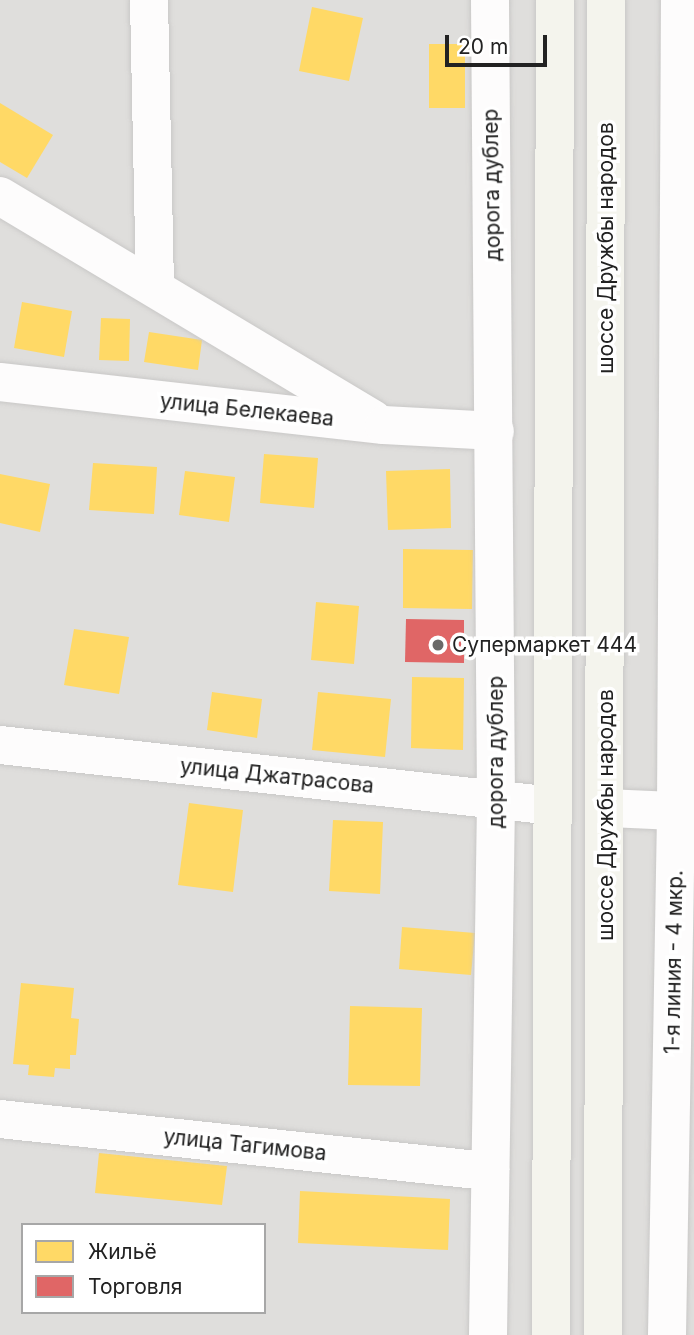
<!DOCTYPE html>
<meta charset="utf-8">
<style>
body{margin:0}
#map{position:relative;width:694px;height:1335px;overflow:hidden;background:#f0eeeb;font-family:Inter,sans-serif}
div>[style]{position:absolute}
.residential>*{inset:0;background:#dfdedc}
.homes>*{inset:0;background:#ffd966}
.shops>*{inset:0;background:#e06666}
.roads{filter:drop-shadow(0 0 2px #c9c8c7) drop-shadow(0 0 2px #c9c8c7)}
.street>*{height:38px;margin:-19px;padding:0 19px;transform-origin:19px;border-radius:19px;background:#fdfcfc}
.secondary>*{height:38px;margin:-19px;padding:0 19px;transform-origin:19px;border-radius:19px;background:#f4f4ed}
.dots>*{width:19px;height:19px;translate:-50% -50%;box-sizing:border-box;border:4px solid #fff;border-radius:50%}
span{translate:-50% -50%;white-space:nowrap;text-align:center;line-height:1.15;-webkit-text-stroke:7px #fff;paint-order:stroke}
.street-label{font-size:21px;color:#222}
.poi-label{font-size:21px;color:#222}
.left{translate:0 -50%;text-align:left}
.legend{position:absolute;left:21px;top:1223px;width:245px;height:91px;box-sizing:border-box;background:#fff;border:2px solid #a7a7a7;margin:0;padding:9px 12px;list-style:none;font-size:21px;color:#222}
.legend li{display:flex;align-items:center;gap:14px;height:35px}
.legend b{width:35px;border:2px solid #a7a7a7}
.scale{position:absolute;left:445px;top:35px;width:102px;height:32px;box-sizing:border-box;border:4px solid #222;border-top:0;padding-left:9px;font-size:21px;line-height:24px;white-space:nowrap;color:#222;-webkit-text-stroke:5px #fff;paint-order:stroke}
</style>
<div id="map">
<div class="residential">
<i style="clip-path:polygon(evenodd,0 0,694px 0,694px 1335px,0 1335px,0 0,23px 1225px,264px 1225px,264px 1312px,23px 1312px,23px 1225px)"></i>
</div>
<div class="homes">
<i style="clip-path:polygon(312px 7px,363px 18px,349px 81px,299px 71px)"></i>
<i style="clip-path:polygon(429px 44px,465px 44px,465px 108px,429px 108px)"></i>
<i style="clip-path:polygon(0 103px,53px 135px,27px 178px,0 162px)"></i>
<i style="clip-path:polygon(22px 302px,72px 311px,64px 357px,14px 348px)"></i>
<i style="clip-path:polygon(101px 318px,130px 319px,129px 361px,99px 360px)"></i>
<i style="clip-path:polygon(149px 332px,202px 340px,198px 370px,144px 362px)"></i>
<i style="clip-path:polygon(264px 454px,318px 458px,314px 508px,260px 503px)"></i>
<i style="clip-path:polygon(93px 463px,157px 467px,154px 514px,89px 510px)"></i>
<i style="clip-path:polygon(450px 469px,451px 528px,388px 530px,386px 471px)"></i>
<i style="clip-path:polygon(185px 471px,235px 477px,229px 522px,179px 515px)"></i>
<i style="clip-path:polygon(0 474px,50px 484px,40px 532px,0 523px)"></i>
<i style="clip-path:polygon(403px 549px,473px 550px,472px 609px,403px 608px)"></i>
<i style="clip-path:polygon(316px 602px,359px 606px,354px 664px,311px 660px)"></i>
<i style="clip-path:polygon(74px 629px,129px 637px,119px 694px,64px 685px)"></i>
<i style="clip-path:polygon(412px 677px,464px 678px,463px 750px,411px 748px)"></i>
<i style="clip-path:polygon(212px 692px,262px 699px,257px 738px,207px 730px)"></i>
<i style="clip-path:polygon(318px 692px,391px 699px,385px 757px,312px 750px)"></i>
<i style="clip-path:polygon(189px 803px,243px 810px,233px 892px,178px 885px)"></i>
<i style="clip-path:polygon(333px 820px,383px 822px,380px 894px,329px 891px)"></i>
<i style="clip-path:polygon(402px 927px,475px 933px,471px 975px,399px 969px)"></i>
<i style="clip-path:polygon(21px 983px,74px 988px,71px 1018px,79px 1019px,76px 1055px,70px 1055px,70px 1069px,55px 1068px,54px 1077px,28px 1075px,29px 1065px,13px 1064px)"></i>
<i style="clip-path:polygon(350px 1006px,422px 1008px,420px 1086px,348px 1085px)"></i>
<i style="clip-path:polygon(99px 1153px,227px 1166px,222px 1205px,95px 1193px)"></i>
<i style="clip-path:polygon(300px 1191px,450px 1199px,448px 1250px,298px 1243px)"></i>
</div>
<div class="shops">
<i style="clip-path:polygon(406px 619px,464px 620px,464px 663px,405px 662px)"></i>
</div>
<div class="roads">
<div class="street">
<i style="left:149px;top:0;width:285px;rotate:88.8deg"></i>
<i style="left:0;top:196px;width:435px;rotate:30.9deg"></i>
<i style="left:0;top:382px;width:386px;rotate:6.4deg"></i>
<i style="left:384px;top:425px;width:111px;rotate:3.1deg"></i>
<i style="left:0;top:745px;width:556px;rotate:6.29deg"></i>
<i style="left:607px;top:808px;width:87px;rotate:2.6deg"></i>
<i style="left:0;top:1119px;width:493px;rotate:6.1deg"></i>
<i style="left:488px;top:1335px;width:535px;rotate:-89.14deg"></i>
<i style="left:496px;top:800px;width:800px;rotate:-90.43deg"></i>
<i style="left:667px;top:1335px;width:523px;rotate:-89.01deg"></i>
<i style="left:676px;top:812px;width:812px;rotate:-89.72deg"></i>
</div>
<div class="secondary">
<i style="left:551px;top:1335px;width:1335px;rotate:-89.83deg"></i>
<i style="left:603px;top:1335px;width:1335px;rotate:-89.87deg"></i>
</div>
</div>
<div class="dots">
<i style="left:438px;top:645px;background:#6a6968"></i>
</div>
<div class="street-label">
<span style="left:492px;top:185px;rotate:-91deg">дорога дублер</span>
<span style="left:606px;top:248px;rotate:-90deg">шоссе Дружбы народов</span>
<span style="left:247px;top:410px;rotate:6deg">улица Белекаева</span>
<span style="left:496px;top:752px;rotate:-90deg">дорога дублер</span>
<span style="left:277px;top:776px;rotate:6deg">улица Джатрасова</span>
<span style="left:606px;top:815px;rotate:-90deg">шоссе Дружбы народов</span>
<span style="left:674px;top:962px;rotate:-89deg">1-я линия - 4 мкр.</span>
<span style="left:245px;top:1145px;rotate:6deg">улица Тагимова</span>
</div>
<div class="poi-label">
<span class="left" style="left:452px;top:645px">Супермаркет 444</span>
</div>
<ul class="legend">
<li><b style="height:19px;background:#ffd966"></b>Жильё</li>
<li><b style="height:19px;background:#e06666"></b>Торговля</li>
</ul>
<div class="scale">20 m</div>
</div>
